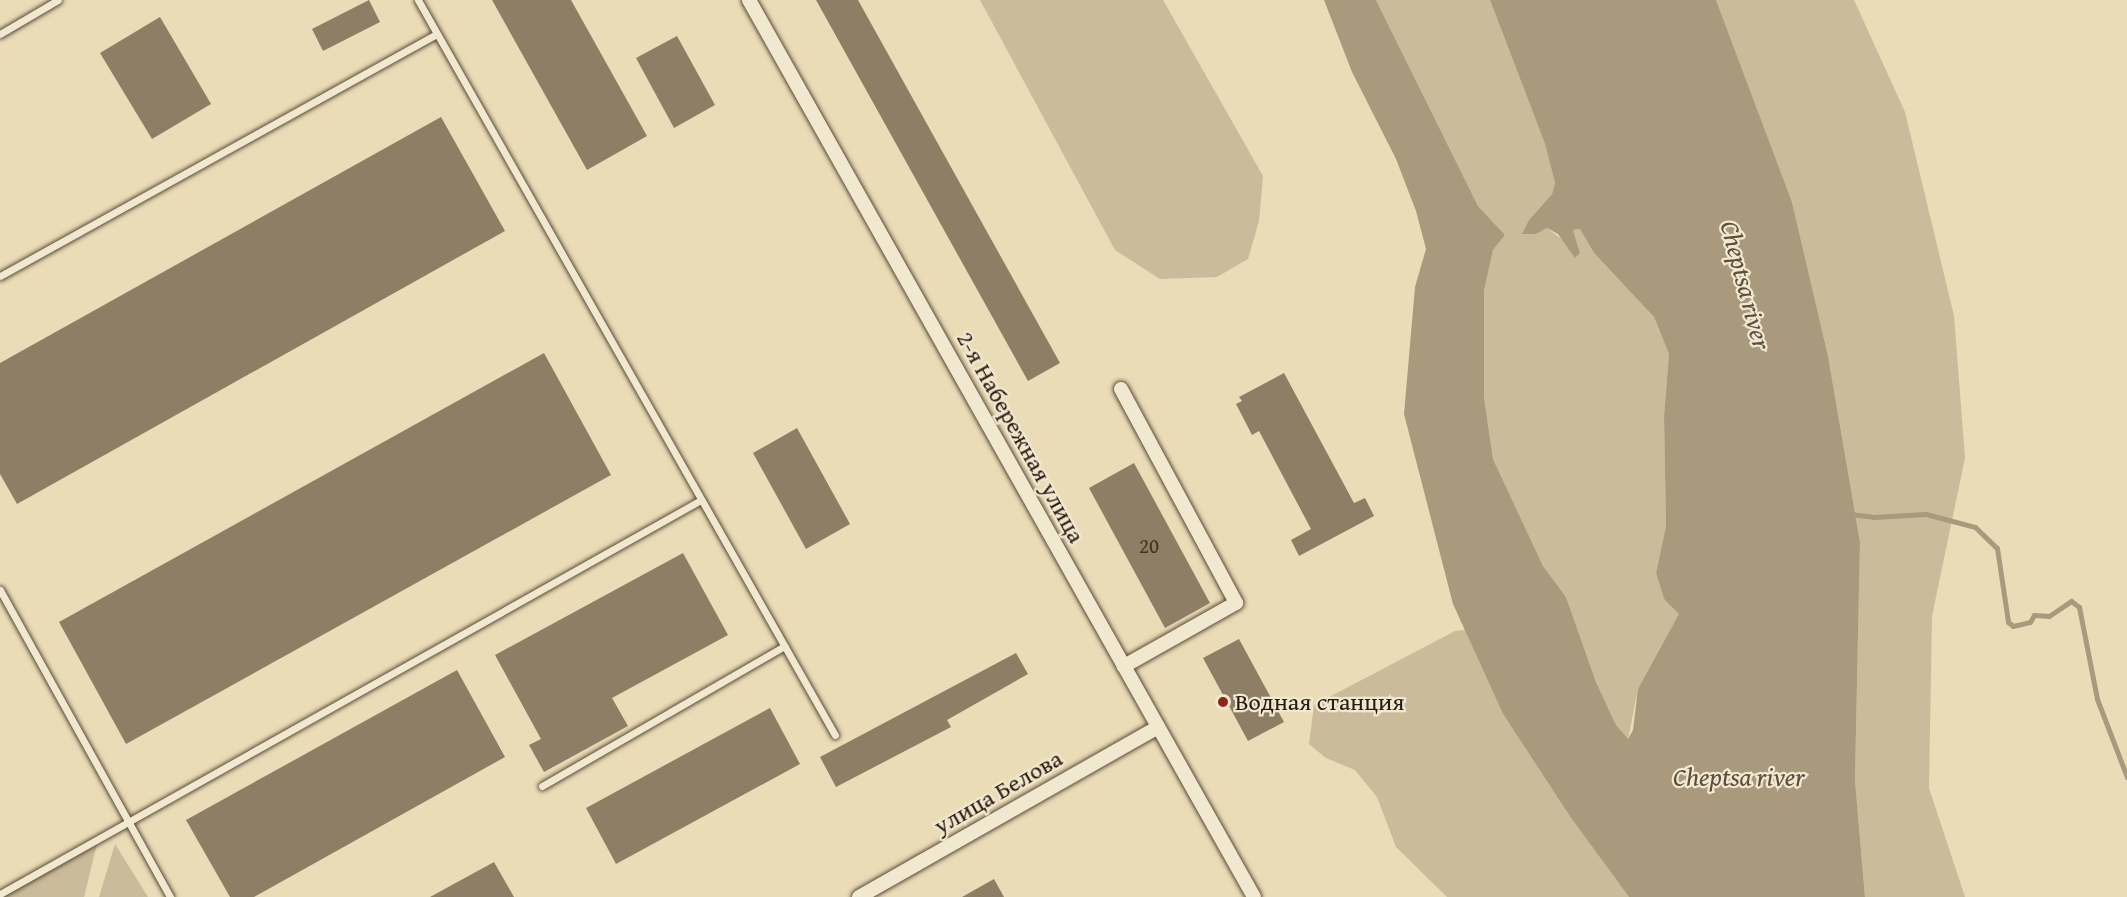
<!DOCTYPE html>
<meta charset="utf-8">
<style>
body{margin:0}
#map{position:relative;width:2127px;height:897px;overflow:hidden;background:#eadcb6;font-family:"Gentium Book Plus",serif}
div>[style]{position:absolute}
.green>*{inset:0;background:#cabb9a}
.water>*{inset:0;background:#a99a7e}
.stream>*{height:5px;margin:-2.5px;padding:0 2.5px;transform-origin:2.5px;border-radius:2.5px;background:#a99a7e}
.building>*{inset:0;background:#8f7e66}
.roads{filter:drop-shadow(0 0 2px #5c4a3a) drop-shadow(0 0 2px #5c4a3a)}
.service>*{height:7px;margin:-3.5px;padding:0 3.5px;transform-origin:3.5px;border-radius:3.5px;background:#f1e8d0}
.minor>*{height:14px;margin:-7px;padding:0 7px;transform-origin:7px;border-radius:7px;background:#f1e8d0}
.dots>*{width:16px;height:16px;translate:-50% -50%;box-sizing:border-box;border:3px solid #f1e8d0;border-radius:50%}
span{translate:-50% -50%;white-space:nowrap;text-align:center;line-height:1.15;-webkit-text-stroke:4.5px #f1e8d0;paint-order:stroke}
.number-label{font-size:21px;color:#453226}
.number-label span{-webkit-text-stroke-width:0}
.street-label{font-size:24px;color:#2c1910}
.poi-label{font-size:24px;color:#2c1910}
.left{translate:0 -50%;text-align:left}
.water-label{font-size:26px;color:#5e4d3c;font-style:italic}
</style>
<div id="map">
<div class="green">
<i style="clip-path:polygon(980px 0,1163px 0,1263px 176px,1259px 221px,1248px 259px,1217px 277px,1160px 279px,1115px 250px)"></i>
<i style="clip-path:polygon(1376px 0,1490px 0,1545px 144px,1555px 183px,1552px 194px,1529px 220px,1536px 234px,1547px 228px,1580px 253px,1573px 230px,1580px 229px,1594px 253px,1654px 317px,1669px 354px,1664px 416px,1666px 526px,1656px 573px,1664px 599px,1680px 614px,1638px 689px,1628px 740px,1616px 725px,1596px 682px,1566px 597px,1543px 566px,1493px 459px,1484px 397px,1484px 291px,1493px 250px,1505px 235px,1478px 206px)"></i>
<i style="clip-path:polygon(1716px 0,1854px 0,1905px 112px,1954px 316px,1965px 458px,1932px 616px,1929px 788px,1965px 897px,1865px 897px,1855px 780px,1860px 542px,1828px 356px,1792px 202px)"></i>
<i style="clip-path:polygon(1465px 630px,1503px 714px,1571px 818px,1629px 897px,1447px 897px,1396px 847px,1377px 797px,1355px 770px,1326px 758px,1309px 744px,1314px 705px,1455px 631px)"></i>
<i style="clip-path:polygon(97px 844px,84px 897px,0 897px)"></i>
<i style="clip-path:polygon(115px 844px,148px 897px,99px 897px)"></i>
</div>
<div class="water">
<i style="clip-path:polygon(1324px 0,1376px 0,1478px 206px,1505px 235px,1493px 250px,1484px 291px,1484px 397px,1493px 459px,1543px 566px,1566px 597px,1596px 682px,1616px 725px,1628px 739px,1633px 730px,1638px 689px,1679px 614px,1664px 599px,1656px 573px,1666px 526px,1664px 416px,1669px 354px,1654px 317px,1594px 253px,1580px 229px,1573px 230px,1580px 253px,1575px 258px,1558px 234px,1547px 228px,1536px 234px,1522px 234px,1529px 220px,1552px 194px,1555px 183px,1545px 144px,1490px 0,1716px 0,1792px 202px,1828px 356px,1860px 542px,1855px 780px,1865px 897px,1629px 897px,1571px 818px,1503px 714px,1453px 604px,1404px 414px,1415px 287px,1426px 249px,1416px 211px,1396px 159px,1352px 72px)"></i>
</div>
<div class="stream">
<i style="left:1850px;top:514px;width:23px;rotate:7deg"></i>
<i style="left:1873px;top:517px;width:53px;rotate:-3.2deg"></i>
<i style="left:1926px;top:514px;width:51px;rotate:14.9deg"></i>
<i style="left:1975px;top:527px;width:30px;rotate:44deg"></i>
<i style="left:1997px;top:548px;width:75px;rotate:81.5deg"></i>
<i style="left:2008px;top:622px;width:6px;rotate:39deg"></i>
<i style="left:2013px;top:626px;width:17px;rotate:-13deg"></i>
<i style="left:2030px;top:622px;width:8px;rotate:-60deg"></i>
<i style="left:2034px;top:615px;width:15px;rotate:4deg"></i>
<i style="left:2049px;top:616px;width:27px;rotate:-34deg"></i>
<i style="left:2071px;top:601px;width:10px;rotate:37deg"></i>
<i style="left:2079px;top:607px;width:94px;rotate:78.9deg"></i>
<i style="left:2097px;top:699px;width:84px;rotate:69deg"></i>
</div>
<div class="building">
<i style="clip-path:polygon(369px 0,380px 22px,323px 51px,312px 29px)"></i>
<i style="clip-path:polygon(492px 0,571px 0,647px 136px,587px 170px)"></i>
<i style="clip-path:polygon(816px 0,858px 0,1060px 363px,1028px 381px)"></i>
<i style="clip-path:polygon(160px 17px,211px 104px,152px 139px,100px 53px)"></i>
<i style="clip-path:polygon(677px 36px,715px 105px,674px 128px,636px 58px)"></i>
<i style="clip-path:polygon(441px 117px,505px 231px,17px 504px,0 474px,0 363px)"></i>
<i style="clip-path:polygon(544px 353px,611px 475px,126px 744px,59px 622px)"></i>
<i style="clip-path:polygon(1284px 373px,1354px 503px,1365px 498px,1374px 516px,1299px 556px,1291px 540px,1311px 529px,1259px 431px,1252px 435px,1236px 404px,1242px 401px,1239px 397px)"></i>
<i style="clip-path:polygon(797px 428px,850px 524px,806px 549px,753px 453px)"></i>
<i style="clip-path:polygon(1134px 463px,1210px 603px,1165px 628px,1089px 488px)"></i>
<i style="clip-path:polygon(683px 553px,728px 635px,612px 698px,628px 726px,544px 772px,529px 745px,541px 739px,495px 655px)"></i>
<i style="clip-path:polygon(1239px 639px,1284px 722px,1248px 741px,1203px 658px)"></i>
<i style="clip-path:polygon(1016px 653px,1028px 674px,947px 720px,951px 727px,836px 787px,820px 757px)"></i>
<i style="clip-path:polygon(457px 670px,505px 757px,254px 897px,230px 897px,186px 820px)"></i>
<i style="clip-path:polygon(770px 708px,800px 764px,616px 864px,586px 808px)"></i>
<i style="clip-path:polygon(494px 862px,514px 897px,430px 897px)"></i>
<i style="clip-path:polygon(994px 879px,1004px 897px,962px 897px)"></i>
</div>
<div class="roads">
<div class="service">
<i style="left:418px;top:0;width:845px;rotate:60.43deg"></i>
<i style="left:0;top:34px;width:67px;rotate:-30.4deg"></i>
<i style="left:0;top:276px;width:499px;rotate:-29deg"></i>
<i style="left:0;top:590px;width:351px;rotate:61deg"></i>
<i style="left:542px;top:786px;width:280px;rotate:-30deg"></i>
<i style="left:0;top:894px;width:804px;rotate:-29.34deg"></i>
</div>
<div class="minor">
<i style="left:749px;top:0;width:1029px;rotate:60.62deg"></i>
<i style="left:1121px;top:389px;width:243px;rotate:61.7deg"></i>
<i style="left:1236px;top:603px;width:129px;rotate:150.6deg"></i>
<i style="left:859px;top:897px;width:344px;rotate:-29.6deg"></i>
</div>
</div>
<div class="dots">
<i style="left:1223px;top:702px;background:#8f2418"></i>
</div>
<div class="number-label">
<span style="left:1149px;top:546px">20</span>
</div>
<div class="street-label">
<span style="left:1021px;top:437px;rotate:61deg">2-я Набережная улица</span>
<span style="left:998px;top:792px;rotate:-30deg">улица Белова</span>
</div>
<div class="poi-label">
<span class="left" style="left:1235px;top:702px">Водная станция</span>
</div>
<div class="water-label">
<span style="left:1746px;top:285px;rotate:75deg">Cheptsa river</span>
<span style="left:1739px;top:777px">Cheptsa river</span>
</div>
</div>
